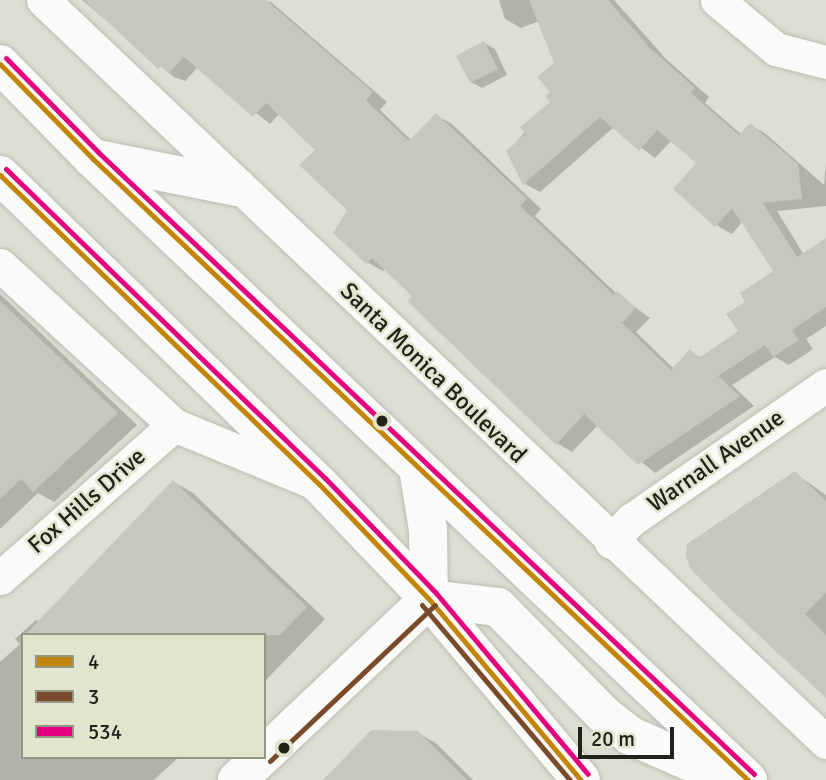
<!DOCTYPE html>
<style>
body{margin:0}
#map{position:relative;width:826px;height:780px;overflow:hidden;background:#dedfd3;font-family:Signika,sans-serif}
div>[style]{position:absolute}
.shadow>*{inset:0;background:#0003}
.building>*{inset:0;background:#c6c7be}
.roads{filter:drop-shadow(0 0 2px #bcbdb4) drop-shadow(0 0 2px #bcbdb4)}
.street>*{height:33px;margin:-16.5px;padding:0 16.5px;transform-origin:16.5px;border-radius:16.5px;background:#fafaf8}
.secondary>*{height:38px;margin:-19px;padding:0 19px;transform-origin:19px;border-radius:19px;background:#fafaf8}
.primary>*{height:38px;margin:-19px;padding:0 19px;transform-origin:19px;border-radius:19px;background:#fafaf8}
.bus-1>*{height:5px;margin:-2.5px;padding:0 2.5px;transform-origin:2.5px;border-radius:2.5px;background:#c28506}
.bus-2>*{height:5px;margin:-2.5px;padding:0 2.5px;transform-origin:2.5px;border-radius:2.5px;background:#7a4b2a}
.bus-3>*{height:5px;margin:-2.5px;padding:0 2.5px;transform-origin:2.5px;border-radius:2.5px;background:#e5007d}
.dots>*{width:19px;height:19px;translate:-50% -50%;box-sizing:border-box;border:4px solid #e2e4ce;border-radius:50%}
span{translate:-50% -50%;white-space:nowrap;text-align:center;line-height:1.15;-webkit-text-stroke:5px #e2e4ce;paint-order:stroke}
.street-label{font-size:24px;color:#21221a}
.legend{position:absolute;left:21px;top:633px;width:245px;height:126px;box-sizing:border-box;background:#e2e4ce;border:2px solid #959686;margin:0;padding:9px 12px;list-style:none;font-size:21px;color:#21221a}
.legend li{display:flex;align-items:center;gap:14px;height:35px}
.legend b{width:35px;border:2px solid #959686}
.scale{position:absolute;left:578px;top:727px;width:96px;height:32px;box-sizing:border-box;border:4px solid #21221a;border-top:0;padding-left:9px;font-size:21px;line-height:24px;white-space:nowrap;color:#21221a;-webkit-text-stroke:5px #e2e4ce;paint-order:stroke}
</style>
<div id="map">
<div class="shadow">
<i style="clip-path:polygon(82px 0,271px 2px,387px 102px,380px 110px,412px 141px,436px 115px,452px 124px,541px 209px,535px 216px,617px 294px,650px 318px,636px 332px,674px 369px,690px 352px,702px 358px,740px 332px,747px 302px,775px 272px,743px 221px,732px 234px,716px 225px,698px 163px,672px 140px,655px 158px,614px 127px,540px 192px,525px 184px,508px 151px,553px 102px,556px 63px,539px 21px,521px 28px,505px 19px,499px 0,614px 0,666px 59px,709px 97px,705px 103px,742px 135px,751px 125px,766px 134px,824px 185px,826px 162px,826px 206px,777px 211px,804px 255px,826px 240px,826px 326px,806px 339px,813px 349px,789px 365px,775px 357px,732px 385px,754px 406px,655px 473px,598px 425px,572px 452px,557px 443px,385px 269px,383px 271px,367px 262px,350px 210px,318px 150px,280px 113px,270px 124px,198px 67px,185px 81px,174px 77px)"></i>
<i style="clip-path:polygon(484px 43px,495px 49px,507px 75px,482px 88px,471px 82px)"></i>
<i style="clip-path:polygon(0 294px,137px 425px,54px 502px,38px 493px,0 529px)"></i>
<i style="clip-path:polygon(795px 473px,826px 495px,826px 694px,727px 604px)"></i>
<i style="clip-path:polygon(174px 482px,193px 493px,325px 619px,264px 682px,264px 635px,23px 635px,23px 757px,179px 757px,154px 780px,0 780px,0 662px,20px 644px,15px 639px,36px 620px,40px 622px)"></i>
<i style="clip-path:polygon(417px 732px,437px 744px,473px 780px,325px 780px)"></i>
</div>
<div class="building">
<i style="clip-path:polygon(84px 0,266px 0,373px 92px,366px 101px,409px 141px,436px 113px,527px 199px,520px 206px,614px 295px,617px 291px,636px 308px,622px 323px,671px 370px,690px 349px,699px 358px,738px 331px,726px 314px,745px 302px,740px 293px,773px 271px,732px 208px,715px 227px,673px 189px,696px 163px,657px 130px,639px 151px,600px 117px,523px 185px,506px 151px,526px 134px,520px 127px,550px 102px,545px 96px,550px 92px,537px 77px,554px 63px,529px 0,608px 0,650px 48px,695px 88px,691px 93px,739px 135px,750px 123px,798px 164px,802px 199px,763px 203px,797px 257px,826px 238px,826px 307px,792px 330px,799px 340px,773px 357px,765px 345px,718px 376px,740px 396px,638px 465px,584px 414px,556px 445px,407px 301px,412px 296px,372px 258px,366px 264px,333px 233px,347px 210px,299px 165px,315px 150px,266px 103px,253px 117px,184px 57px,169px 73px,161px 66px,158px 69px)"></i>
<i style="clip-path:polygon(484px 41px,498px 69px,470px 83px,456px 56px)"></i>
<i style="clip-path:polygon(0 301px,118px 413px,33px 492px,21px 479px,0 499px)"></i>
<i style="clip-path:polygon(795px 471px,826px 501px,826px 593px,805px 614px,826px 635px,826px 698px,726px 605px,690px 568px,686px 556px,687px 544px)"></i>
<i style="clip-path:polygon(173px 480px,307px 607px,280px 635px,25px 635px)"></i>
<i style="clip-path:polygon(371px 730px,418px 731px,467px 780px,323px 780px)"></i>
</div>
<div class="roads">
<div class="street">
<i style="left:43px;top:0;width:1079px;rotate:43.46deg"></i>
<i style="left:717px;top:0;width:77px;rotate:39.7deg"></i>
<i style="left:776px;top:49px;width:52px;rotate:14.6deg"></i>
<i style="left:0;top:265px;width:236px;rotate:42.6deg"></i>
<i style="left:174px;top:425px;width:150px;rotate:22.3deg"></i>
<i style="left:611px;top:542px;width:30px;rotate:-48deg"></i>
<i style="left:631px;top:520px;width:237px;rotate:-34.7deg"></i>
<i style="left:0;top:578px;width:232px;rotate:-41.3deg"></i>
</div>
<div class="secondary">
<i style="left:264px;top:755px;width:227px;rotate:-43.4deg"></i>
<i style="left:237px;top:780px;width:34px;rotate:-43deg"></i>
</div>
<div class="primary">
<i style="left:0;top:64px;width:132px;rotate:45.6deg"></i>
<i style="left:92px;top:158px;width:904px;rotate:43.48deg"></i>
<i style="left:92px;top:158px;width:148px;rotate:11.3deg"></i>
<i style="left:0;top:175px;width:444px;rotate:44.1deg"></i>
<i style="left:319px;top:484px;width:159px;rotate:46.3deg"></i>
<i style="left:429px;top:599px;width:236px;rotate:50deg"></i>
<i style="left:418px;top:468px;width:63px;rotate:80.8deg"></i>
<i style="left:428px;top:530px;width:69px;rotate:89.2deg"></i>
<i style="left:429px;top:599px;width:69px;rotate:6.6deg"></i>
<i style="left:498px;top:607px;width:151px;rotate:45.5deg"></i>
<i style="left:604px;top:715px;width:34px;rotate:38deg"></i>
<i style="left:631px;top:736px;width:62px;rotate:23.7deg"></i>
<i style="left:688px;top:761px;width:52px;rotate:13.2deg"></i>
</div>
</div>
<div class="bus-1">
<i style="left:0;top:64px;width:132px;rotate:45.6deg"></i>
<i style="left:92px;top:158px;width:904px;rotate:43.48deg"></i>
<i style="left:0;top:175px;width:444px;rotate:44.1deg"></i>
<i style="left:319px;top:484px;width:159px;rotate:46.3deg"></i>
<i style="left:429px;top:599px;width:236px;rotate:50deg"></i>
</div>
<div class="bus-2">
<i style="left:422px;top:605px;width:229px;rotate:49.8deg"></i>
<i style="left:270px;top:761px;width:227px;rotate:-43.4deg"></i>
</div>
<div class="bus-3">
<i style="left:6px;top:58px;width:132px;rotate:45.6deg"></i>
<i style="left:98px;top:152px;width:904px;rotate:43.48deg"></i>
<i style="left:6px;top:169px;width:444px;rotate:44.1deg"></i>
<i style="left:325px;top:478px;width:160px;rotate:46deg"></i>
<i style="left:436px;top:593px;width:236px;rotate:50deg"></i>
</div>
<div class="dots">
<i style="left:382px;top:421px;background:#21221a"></i>
<i style="left:284px;top:748px;background:#21221a"></i>
</div>
<div class="street-label">
<span style="left:433px;top:373px;rotate:44deg">Santa Monica Boulevard</span>
<span style="left:716px;top:461px;rotate:-35deg">Warnall Avenue</span>
<span style="left:87px;top:501px;rotate:-41deg">Fox Hills Drive</span>
</div>
<ul class="legend">
<li><b style="height:9px;background:#c28506"></b>4</li>
<li><b style="height:9px;background:#7a4b2a"></b>3</li>
<li><b style="height:9px;background:#e5007d"></b>534</li>
</ul>
<div class="scale">20 m</div>
</div>
